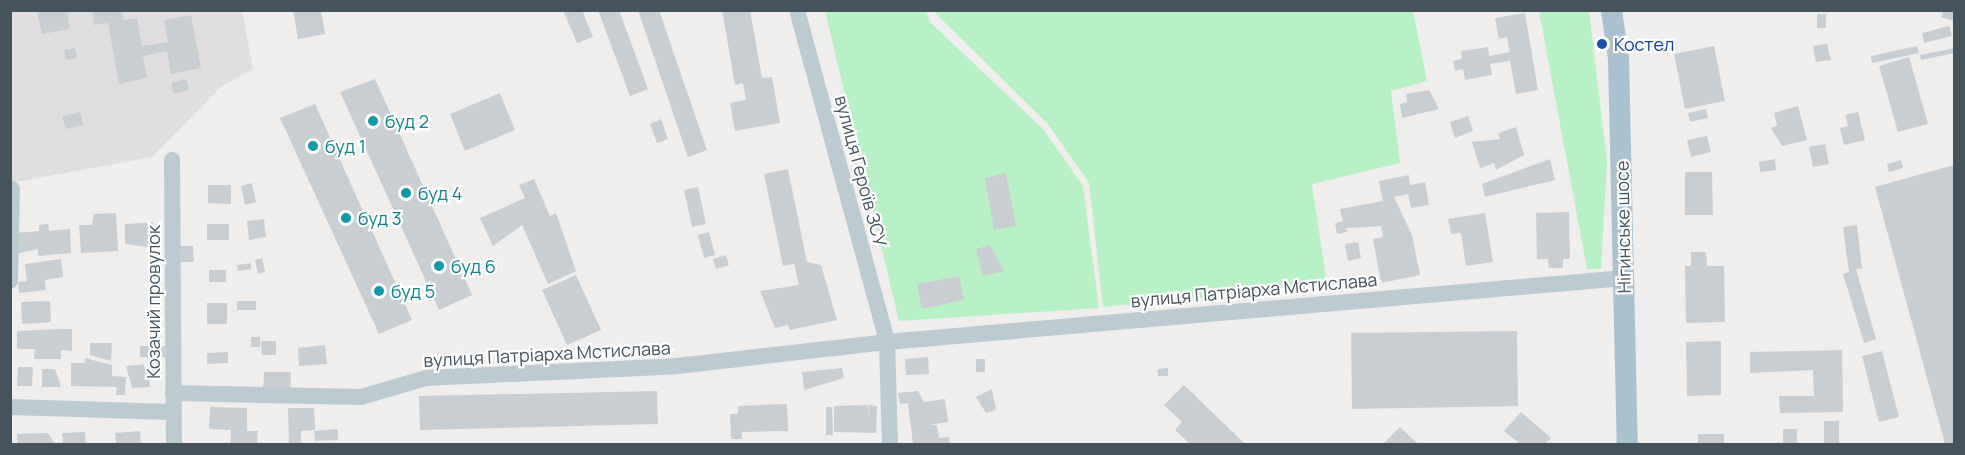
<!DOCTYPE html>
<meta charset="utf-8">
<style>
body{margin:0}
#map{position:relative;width:1965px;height:455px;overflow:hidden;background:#f0eded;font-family:Manrope,sans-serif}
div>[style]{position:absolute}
.education>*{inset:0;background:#e1dedf}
.green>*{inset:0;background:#b7f2c6}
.building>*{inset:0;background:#c9ced2}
.minor>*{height:16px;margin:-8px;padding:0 8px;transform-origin:8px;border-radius:8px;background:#bccad1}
.major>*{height:21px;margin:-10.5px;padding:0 10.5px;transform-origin:10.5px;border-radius:10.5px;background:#aac1cf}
.dots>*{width:16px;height:16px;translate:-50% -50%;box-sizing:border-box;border:3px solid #fff;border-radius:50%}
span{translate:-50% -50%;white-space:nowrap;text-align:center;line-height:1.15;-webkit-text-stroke:4.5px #fff;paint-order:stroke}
.transit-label{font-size:18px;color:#164399}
.left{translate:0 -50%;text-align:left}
.culture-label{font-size:18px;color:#0d838f}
.street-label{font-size:18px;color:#44535c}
.frame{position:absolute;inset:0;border:12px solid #44535c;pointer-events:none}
</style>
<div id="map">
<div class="education">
<i style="clip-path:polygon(11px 11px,242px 11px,253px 69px,222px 86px,152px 157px,11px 183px)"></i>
</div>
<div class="green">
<i style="clip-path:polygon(825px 11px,926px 11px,930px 22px,1043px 129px,1083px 186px,1099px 308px,899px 321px)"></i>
<i style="clip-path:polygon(933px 11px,1413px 11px,1427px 81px,1391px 91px,1400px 163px,1312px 184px,1327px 285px,1103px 307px,1089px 183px,1048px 124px)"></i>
<i style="clip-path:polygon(1539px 11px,1589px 11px,1607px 161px,1601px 269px,1587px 269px)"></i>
</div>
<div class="building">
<i style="clip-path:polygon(37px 10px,67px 10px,70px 29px,42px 34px)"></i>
<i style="clip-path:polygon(92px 10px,122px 10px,124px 20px,137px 18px,142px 46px,168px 42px,164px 20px,191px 15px,201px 68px,171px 74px,167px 51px,143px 56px,147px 78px,119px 84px,108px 23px,94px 25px)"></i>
<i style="clip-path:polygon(293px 10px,321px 10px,325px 34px,298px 39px)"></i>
<i style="clip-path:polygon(563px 10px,582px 10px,593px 37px,577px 43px)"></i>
<i style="clip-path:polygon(598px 10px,619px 10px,648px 89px,630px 96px)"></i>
<i style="clip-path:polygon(638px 10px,659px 10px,707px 150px,688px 157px)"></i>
<i style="clip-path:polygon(722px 10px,750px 10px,762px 78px,772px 77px,780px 123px,735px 131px,730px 103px,746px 100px,743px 83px,735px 85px)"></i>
<i style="clip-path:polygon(1943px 10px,1954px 10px,1954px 21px,1941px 17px)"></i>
<i style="clip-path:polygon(1525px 13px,1538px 90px,1516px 94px,1510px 61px,1490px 64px,1492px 75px,1465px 80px,1463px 69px,1455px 71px,1453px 61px,1462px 59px,1461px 51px,1488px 47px,1489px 56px,1510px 52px,1507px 37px,1499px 39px,1495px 18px)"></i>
<i style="clip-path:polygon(1817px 14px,1826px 14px,1826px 28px,1817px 28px)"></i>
<i style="clip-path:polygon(1949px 26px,1952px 36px,1924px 43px,1922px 33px)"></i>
<i style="clip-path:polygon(1827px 44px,1831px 60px,1816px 62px,1813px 46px)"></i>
<i style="clip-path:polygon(1714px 46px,1725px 101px,1685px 109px,1674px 54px)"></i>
<i style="clip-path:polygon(1917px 46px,1919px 53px,1872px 63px,1871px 56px)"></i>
<i style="clip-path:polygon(75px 48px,77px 58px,66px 60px,64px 50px)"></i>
<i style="clip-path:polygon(1954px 48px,1954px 53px,1921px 60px,1920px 55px)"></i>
<i style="clip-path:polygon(1909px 57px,1928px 124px,1898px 132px,1879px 66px)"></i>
<i style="clip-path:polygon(186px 79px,189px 90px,174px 94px,171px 83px)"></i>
<i style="clip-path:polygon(375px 79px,472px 295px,439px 310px,340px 92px)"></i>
<i style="clip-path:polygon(1429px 90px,1439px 109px,1402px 118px,1400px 104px,1407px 102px,1406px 94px)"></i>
<i style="clip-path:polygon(500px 93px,515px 130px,465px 151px,450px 114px)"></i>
<i style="clip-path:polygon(315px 104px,412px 320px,379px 334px,280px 118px)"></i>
<i style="clip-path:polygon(1798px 106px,1807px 140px,1782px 146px,1771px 128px,1777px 126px,1774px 113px)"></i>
<i style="clip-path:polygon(1706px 109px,1708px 118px,1690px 122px,1688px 113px)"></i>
<i style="clip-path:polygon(80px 112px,83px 125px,66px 129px,62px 116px)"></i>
<i style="clip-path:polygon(1858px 112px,1865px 140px,1844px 145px,1840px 128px,1848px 126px,1845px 115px)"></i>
<i style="clip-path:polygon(1468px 116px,1473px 131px,1455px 138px,1450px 122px)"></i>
<i style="clip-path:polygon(661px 119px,668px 139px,657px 143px,650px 124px)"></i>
<i style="clip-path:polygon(1516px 127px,1524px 155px,1496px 170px,1494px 163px,1480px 168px,1472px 142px,1500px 139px,1498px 133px)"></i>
<i style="clip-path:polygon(1707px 136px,1711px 152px,1691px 157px,1687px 140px)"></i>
<i style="clip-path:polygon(1825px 144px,1829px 164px,1813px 167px,1809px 147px)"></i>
<i style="clip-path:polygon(1550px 159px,1555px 180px,1485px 197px,1482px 184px)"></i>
<i style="clip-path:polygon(1775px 159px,1776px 170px,1760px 172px,1759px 162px)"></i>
<i style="clip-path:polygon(1901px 160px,1903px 168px,1889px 172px,1887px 164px)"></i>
<i style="clip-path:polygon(1954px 165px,1954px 444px,1945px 444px,1875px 187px)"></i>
<i style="clip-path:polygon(788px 169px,807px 262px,821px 265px,837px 320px,790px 330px,788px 325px,775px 328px,760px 291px,799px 285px,794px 264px,783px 266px,764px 174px)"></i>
<i style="clip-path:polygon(1685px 172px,1712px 172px,1713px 215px,1685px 215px)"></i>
<i style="clip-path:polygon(1006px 173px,1016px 226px,994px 230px,985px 178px)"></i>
<i style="clip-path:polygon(1409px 175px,1410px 185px,1425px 182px,1429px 205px,1411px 208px,1408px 194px,1394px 197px,1412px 235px,1420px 275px,1381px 283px,1373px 239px,1383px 237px,1381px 226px,1346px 228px,1347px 232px,1337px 234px,1335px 223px,1343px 221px,1340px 209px,1383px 201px,1379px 181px)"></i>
<i style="clip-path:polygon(534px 179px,550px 216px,556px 213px,576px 271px,548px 284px,522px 225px,493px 246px,480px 218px,525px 198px,519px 185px)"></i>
<i style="clip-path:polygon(252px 183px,256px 202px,245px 205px,241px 186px)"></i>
<i style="clip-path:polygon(208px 185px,231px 185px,231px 204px,208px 203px)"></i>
<i style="clip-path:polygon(698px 187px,706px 224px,692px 227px,684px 190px)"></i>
<i style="clip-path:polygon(1569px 212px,1570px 259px,1563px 259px,1563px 268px,1549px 268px,1548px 259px,1537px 259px,1536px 213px)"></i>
<i style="clip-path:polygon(116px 213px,118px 251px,81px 253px,79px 225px,92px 225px,94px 214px)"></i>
<i style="clip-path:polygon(1485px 213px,1493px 262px,1466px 266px,1461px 233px,1451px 234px,1448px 219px)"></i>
<i style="clip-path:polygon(264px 219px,266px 237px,249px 240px,247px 221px)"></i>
<i style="clip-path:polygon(153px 222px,154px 248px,125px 244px,125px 224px)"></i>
<i style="clip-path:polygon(48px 224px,49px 231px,70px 229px,71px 253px,38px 256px,38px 249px,16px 254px,15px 233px,39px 231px,39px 225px)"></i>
<i style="clip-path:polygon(207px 224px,229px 224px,229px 240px,207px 240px)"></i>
<i style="clip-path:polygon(1857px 225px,1862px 268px,1856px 269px,1876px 339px,1864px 343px,1843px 274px,1849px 272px,1843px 227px)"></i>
<i style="clip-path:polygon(709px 232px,715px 255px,704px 258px,698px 235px)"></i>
<i style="clip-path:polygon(1358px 242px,1361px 258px,1348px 261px,1345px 244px)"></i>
<i style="clip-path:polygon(990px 245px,1004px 271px,983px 276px,976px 249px)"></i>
<i style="clip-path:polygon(178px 246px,193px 246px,194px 262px,179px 262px)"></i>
<i style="clip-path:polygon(1691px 252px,1706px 252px,1707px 266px,1724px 266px,1725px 322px,1686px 323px,1685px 266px,1691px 266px)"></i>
<i style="clip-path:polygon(726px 255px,729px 265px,716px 269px,713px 259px)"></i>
<i style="clip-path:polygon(262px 258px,265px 272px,258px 274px,255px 260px)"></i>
<i style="clip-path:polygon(61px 259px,63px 277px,45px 280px,46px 290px,19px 293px,18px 282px,27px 281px,25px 264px)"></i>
<i style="clip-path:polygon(251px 263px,251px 269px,238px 271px,237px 265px)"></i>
<i style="clip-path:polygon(209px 270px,226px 270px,226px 282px,209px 282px)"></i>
<i style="clip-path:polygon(576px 275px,601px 330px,567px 345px,542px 290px)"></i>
<i style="clip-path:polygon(959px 276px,964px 300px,922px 309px,917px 284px)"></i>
<i style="clip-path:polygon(50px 301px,51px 322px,22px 324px,21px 302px)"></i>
<i style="clip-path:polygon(237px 301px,256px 301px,256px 310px,237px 310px)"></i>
<i style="clip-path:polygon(207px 303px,227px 303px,227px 324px,207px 324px)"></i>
<i style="clip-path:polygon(61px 329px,72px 329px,72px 351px,61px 350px,61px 359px,34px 359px,35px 349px,17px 349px,17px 331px)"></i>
<i style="clip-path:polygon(1517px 331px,1518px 406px,1352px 409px,1351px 333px)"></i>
<i style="clip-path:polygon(251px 337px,260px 337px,260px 347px,251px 347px)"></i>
<i style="clip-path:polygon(261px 341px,276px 341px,276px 355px,262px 355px)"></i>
<i style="clip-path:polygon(1721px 341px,1721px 395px,1687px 396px,1686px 342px)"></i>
<i style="clip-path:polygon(90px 343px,112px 343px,111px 361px,90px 355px)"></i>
<i style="clip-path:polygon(325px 345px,327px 364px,299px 366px,298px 348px)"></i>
<i style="clip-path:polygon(140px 346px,165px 346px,165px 357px,140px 357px)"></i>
<i style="clip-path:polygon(1842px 350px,1843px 412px,1780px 413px,1779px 396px,1814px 396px,1813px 370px,1750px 373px,1750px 352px)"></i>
<i style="clip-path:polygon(1882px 351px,1899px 417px,1879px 422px,1862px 356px)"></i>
<i style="clip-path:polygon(228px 352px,228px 363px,207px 364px,207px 353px)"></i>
<i style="clip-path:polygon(928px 357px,929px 374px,906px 375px,905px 359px)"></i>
<i style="clip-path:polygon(85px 358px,112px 365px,112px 376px,126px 377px,125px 395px,116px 395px,117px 387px,71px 386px,71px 363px,85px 363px)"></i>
<i style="clip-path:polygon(976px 359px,985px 359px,985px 372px,976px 372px)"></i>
<i style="clip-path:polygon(148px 364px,150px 387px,132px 388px,126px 366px)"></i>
<i style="clip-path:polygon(18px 367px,33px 367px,32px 386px,17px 386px)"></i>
<i style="clip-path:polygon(842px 368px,844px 378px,804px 390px,802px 372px)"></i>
<i style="clip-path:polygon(1168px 368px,1168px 376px,1158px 376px,1158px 369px)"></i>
<i style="clip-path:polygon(42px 369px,55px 369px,61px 387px,42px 387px)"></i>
<i style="clip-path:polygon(264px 372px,291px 372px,290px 393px,263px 392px)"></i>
<i style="clip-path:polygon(1184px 385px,1245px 444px,1190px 444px,1175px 430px,1182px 422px,1164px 405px)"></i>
<i style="clip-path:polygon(992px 389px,996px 410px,986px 413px,976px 397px)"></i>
<i style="clip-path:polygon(657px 391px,658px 424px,420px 430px,419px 396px)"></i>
<i style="clip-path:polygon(918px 391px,924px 402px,945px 399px,948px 422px,929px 425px,937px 425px,939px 438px,949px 437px,950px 444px,913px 444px,908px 403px,900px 404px,898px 393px)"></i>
<i style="clip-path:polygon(787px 404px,788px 431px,742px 432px,742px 439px,731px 439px,730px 414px,738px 414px,738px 406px)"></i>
<i style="clip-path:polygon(868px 405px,868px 417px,869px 405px,877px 406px,876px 433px,834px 432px,834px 406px)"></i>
<i style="clip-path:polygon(210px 407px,247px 408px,247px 431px,258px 431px,257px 444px,230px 444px,231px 430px,209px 429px)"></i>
<i style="clip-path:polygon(826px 407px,832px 407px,833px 435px,826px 435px)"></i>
<i style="clip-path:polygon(288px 408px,314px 408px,315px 430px,301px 431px,301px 444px,289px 444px)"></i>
<i style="clip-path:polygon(1521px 412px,1551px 438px,1545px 444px,1520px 444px,1504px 431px)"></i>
<i style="clip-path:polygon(1824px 421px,1839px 421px,1839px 444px,1824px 444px)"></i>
<i style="clip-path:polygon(1400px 427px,1418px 444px,1383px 444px)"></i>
<i style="clip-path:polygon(338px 429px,338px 440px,315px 441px,314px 431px)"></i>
<i style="clip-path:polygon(1783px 429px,1797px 429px,1797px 444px,1783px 444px)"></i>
<i style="clip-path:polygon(140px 431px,141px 444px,116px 444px,115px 433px)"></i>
<i style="clip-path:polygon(85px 432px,86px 444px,63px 444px,62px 433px)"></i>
<i style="clip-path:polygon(48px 433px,55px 444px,18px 444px,17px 434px)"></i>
<i style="clip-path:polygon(1698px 434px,1724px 434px,1724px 444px,1698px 444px)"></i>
</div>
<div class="minor">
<i style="left:797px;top:10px;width:344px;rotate:74.8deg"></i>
<i style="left:887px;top:342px;width:102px;rotate:88.3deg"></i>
<i style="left:172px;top:160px;width:284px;rotate:89.6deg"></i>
<i style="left:10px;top:281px;width:92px;rotate:-88.8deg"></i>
<i style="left:173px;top:393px;width:188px;rotate:1.2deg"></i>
<i style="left:361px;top:397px;width:68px;rotate:-16.3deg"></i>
<i style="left:426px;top:378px;width:251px;rotate:-2.7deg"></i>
<i style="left:677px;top:366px;width:211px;rotate:-6.5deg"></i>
<i style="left:887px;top:342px;width:740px;rotate:-4.96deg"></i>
<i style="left:10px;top:407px;width:163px;rotate:1.8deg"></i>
</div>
<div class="major">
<i style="left:1611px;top:10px;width:49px;rotate:81.7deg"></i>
<i style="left:1618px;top:58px;width:386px;rotate:88.7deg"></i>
</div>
<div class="dots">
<i style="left:1602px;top:44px;background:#1a4fb4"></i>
<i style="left:373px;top:121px;background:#0f9aa8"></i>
<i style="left:313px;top:146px;background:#0f9aa8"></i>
<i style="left:406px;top:193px;background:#0f9aa8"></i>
<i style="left:346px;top:218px;background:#0f9aa8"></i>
<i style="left:439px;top:266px;background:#0f9aa8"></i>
<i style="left:379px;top:291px;background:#0f9aa8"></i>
</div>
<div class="transit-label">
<span class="left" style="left:1614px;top:44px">Костел</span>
</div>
<div class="culture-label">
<span class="left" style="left:385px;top:121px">буд 2</span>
<span class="left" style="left:325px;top:146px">буд 1</span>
<span class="left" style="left:418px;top:193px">буд 4</span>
<span class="left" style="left:358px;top:218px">буд 3</span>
<span class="left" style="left:451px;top:266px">буд 6</span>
<span class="left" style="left:391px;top:291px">буд 5</span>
</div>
<div class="street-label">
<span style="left:861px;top:171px;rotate:75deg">вулиця Героїв ЗСУ</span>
<span style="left:1623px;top:227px;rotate:-91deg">Нігинське шосе</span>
<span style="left:1254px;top:290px;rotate:-5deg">вулиця Патріарха Мстислава</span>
<span style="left:153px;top:302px;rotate:-90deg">Козачий провулок</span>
<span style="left:547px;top:354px;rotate:-3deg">вулиця Патріарха Мстислава</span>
</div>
<div class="frame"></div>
</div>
